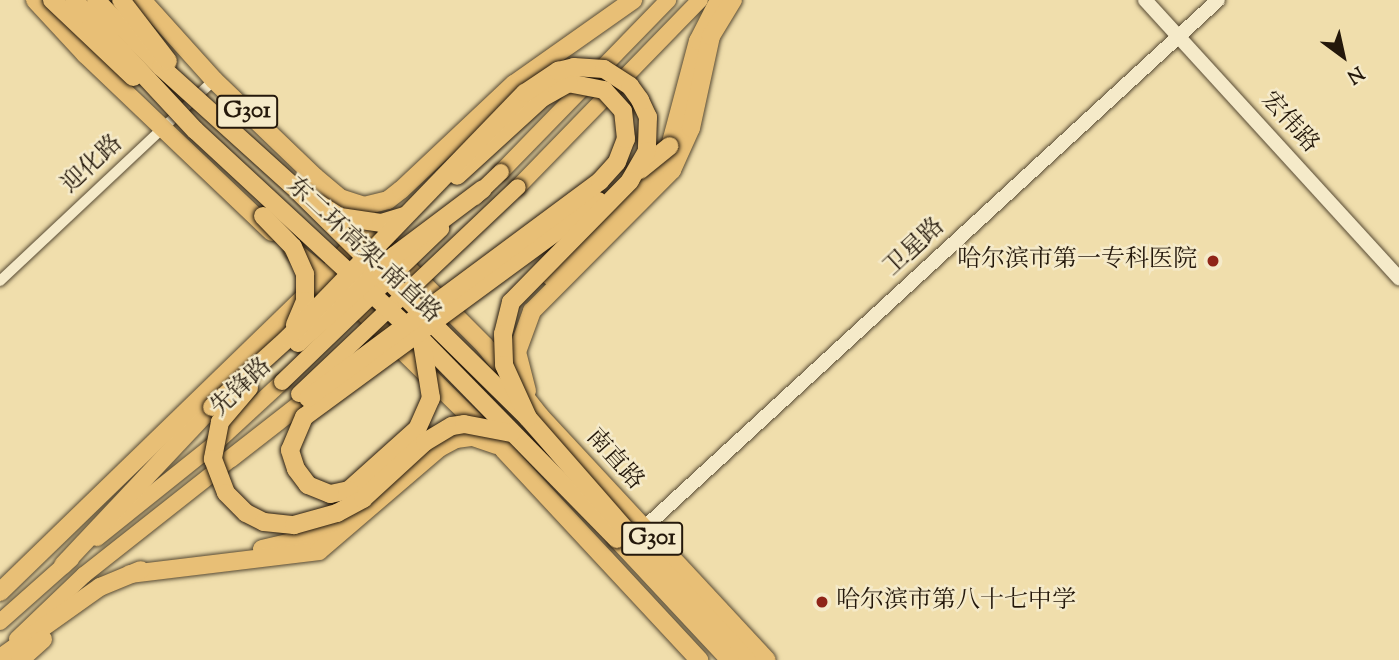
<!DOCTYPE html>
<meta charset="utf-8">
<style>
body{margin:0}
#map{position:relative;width:1399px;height:660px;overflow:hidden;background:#f0deac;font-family:"Sorts Mill Goudy","Noto Serif SC",serif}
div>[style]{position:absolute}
.roads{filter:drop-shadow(0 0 2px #574a33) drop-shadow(0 0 2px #574a33)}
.street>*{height:10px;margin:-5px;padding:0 5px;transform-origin:5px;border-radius:5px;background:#f5eac9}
.secondary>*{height:14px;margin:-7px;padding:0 7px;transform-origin:7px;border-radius:7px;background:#f5eac9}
.primary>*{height:16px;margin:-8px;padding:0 8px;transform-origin:8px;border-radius:8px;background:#e8bf76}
.highway>*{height:18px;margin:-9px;padding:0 9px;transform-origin:9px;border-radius:9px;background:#e8bf76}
.bridges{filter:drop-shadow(0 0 2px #24180b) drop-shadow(0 0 2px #24180b)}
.primary-bridge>*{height:16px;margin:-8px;padding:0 8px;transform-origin:8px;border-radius:8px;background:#e8bf76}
.highway-bridge>*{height:18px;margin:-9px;padding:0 9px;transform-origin:9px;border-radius:9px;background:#e8bf76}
.dots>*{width:19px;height:19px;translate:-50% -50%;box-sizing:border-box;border:4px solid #f5eac9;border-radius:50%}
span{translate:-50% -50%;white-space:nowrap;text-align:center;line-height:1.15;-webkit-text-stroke:5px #f5eac9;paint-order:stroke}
.shield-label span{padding:2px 5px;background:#f5eac9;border:2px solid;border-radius:5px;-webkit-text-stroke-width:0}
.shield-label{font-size:23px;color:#24180b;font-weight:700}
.street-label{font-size:24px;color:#24180b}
.poi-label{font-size:24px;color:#24180b}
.right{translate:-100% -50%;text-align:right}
.left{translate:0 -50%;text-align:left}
.north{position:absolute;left:1308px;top:21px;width:70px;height:70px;-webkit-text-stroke:5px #f5eac9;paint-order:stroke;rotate:147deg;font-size:19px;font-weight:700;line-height:28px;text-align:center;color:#24180b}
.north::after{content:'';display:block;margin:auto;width:24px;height:32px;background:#24180b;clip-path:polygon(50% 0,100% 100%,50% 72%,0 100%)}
</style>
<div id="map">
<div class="roads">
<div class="street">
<i style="left:0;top:281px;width:294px;rotate:-43.2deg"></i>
</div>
<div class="secondary">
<i style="left:1145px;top:0;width:377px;rotate:47.6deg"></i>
<i style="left:643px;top:529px;width:781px;rotate:-42.61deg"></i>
</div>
<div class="primary">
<i style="left:501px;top:172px;width:240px;rotate:-45.8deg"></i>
<i style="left:518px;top:187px;width:261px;rotate:-45.8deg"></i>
<i style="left:97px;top:538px;width:154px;rotate:-38.7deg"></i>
<i style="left:217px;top:442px;width:88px;rotate:-42.7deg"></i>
<i style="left:0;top:622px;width:95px;rotate:-41.6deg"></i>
<i style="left:17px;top:639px;width:93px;rotate:-43.7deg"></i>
<i style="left:84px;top:575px;width:182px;rotate:-38.3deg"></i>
</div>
<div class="highway">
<i style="left:35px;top:0;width:74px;rotate:47.2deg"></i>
<i style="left:85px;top:54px;width:258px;rotate:43.6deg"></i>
<i style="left:142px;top:0;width:108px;rotate:48deg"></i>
<i style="left:214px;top:80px;width:140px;rotate:43.8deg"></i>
<i style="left:315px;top:177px;width:33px;rotate:40deg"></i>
<i style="left:340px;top:198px;width:25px;rotate:18deg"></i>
<i style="left:364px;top:206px;width:25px;rotate:-14deg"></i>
<i style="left:388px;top:200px;width:16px;rotate:-38deg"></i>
<i style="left:401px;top:190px;width:155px;rotate:-43.2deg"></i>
<i style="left:514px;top:84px;width:146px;rotate:-35.2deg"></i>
<i style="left:365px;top:208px;width:19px;rotate:84deg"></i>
<i style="left:367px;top:227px;width:168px;rotate:45.2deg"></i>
<i style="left:485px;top:346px;width:89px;rotate:51.8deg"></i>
<i style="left:540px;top:416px;width:333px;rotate:47.1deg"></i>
<i style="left:293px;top:250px;width:42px;rotate:38.2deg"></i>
<i style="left:326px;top:276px;width:249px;rotate:44.3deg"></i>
<i style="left:504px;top:450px;width:287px;rotate:47.1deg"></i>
<i style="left:550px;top:276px;width:146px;rotate:-45.3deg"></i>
<i style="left:653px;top:172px;width:31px;rotate:-57deg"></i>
<i style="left:670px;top:146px;width:109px;rotate:-75.1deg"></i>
<i style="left:698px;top:41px;width:46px;rotate:-62.9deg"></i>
<i style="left:527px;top:391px;width:40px;rotate:-104.4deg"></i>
<i style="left:517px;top:352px;width:44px;rotate:-69.9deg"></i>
<i style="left:532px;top:311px;width:199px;rotate:-45.2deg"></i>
<i style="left:672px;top:170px;width:46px;rotate:-65.7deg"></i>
<i style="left:691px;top:128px;width:94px;rotate:-77.7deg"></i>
<i style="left:711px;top:36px;width:42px;rotate:-58.6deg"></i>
<i style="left:230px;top:459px;width:99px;rotate:-38deg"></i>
<i style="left:626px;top:530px;width:178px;rotate:47.1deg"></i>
<i style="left:617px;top:539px;width:166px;rotate:47deg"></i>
<i style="left:262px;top:549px;width:61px;rotate:-13.3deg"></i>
<i style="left:321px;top:535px;width:33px;rotate:-39deg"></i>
<i style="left:63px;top:565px;width:217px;rotate:-46.7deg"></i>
<i style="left:130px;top:574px;width:190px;rotate:-6.9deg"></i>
<i style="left:319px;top:551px;width:158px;rotate:-40.6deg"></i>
<i style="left:439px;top:448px;width:19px;rotate:-28deg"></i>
<i style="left:456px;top:439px;width:17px;rotate:-7deg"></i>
<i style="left:473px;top:437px;width:24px;rotate:19deg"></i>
<i style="left:0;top:592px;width:454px;rotate:-44.1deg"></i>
<i style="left:326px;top:276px;width:64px;rotate:-50.1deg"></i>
<i style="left:0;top:658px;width:123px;rotate:-35.4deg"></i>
<i style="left:100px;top:587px;width:44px;rotate:-22.5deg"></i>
<i style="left:20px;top:660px;width:31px;rotate:-42deg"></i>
</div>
</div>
<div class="bridges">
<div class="primary-bridge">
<i style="left:475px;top:197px;width:36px;rotate:-44deg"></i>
<i style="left:282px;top:382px;width:221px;rotate:-43.9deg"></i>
<i style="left:299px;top:394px;width:301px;rotate:-43.4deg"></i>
</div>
<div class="highway-bridge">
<i style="left:52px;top:0;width:112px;rotate:43.5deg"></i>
<i style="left:74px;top:0;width:178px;rotate:47.1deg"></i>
<i style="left:195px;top:130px;width:308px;rotate:42.8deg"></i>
<i style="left:421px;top:339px;width:280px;rotate:45.6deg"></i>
<i style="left:96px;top:0;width:93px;rotate:45.9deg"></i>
<i style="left:161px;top:67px;width:185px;rotate:42.1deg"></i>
<i style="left:298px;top:191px;width:323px;rotate:44.6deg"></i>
<i style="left:528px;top:418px;width:149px;rotate:48.8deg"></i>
<i style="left:121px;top:0;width:77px;rotate:52.4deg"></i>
<i style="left:640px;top:170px;width:38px;rotate:-39deg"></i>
<i style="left:298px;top:191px;width:49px;rotate:31.8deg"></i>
<i style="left:340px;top:217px;width:41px;rotate:8.3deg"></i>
<i style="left:381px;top:223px;width:24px;rotate:-17deg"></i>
<i style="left:263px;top:216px;width:43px;rotate:45.9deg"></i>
<i style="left:293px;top:247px;width:30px;rotate:66deg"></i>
<i style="left:305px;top:274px;width:27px;rotate:90deg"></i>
<i style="left:305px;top:301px;width:26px;rotate:113deg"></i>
<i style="left:422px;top:342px;width:57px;rotate:80.9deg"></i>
<i style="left:431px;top:398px;width:34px;rotate:114deg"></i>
<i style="left:417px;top:429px;width:91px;rotate:138.1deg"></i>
<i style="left:349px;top:490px;width:19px;rotate:168deg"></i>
<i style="left:330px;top:494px;width:24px;rotate:-158deg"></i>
<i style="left:308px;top:485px;width:20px;rotate:-127deg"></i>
<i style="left:296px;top:469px;width:20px;rotate:-108deg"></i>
<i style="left:290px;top:450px;width:36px;rotate:-67deg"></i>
<i style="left:304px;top:417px;width:365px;rotate:-36.3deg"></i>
<i style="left:298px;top:343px;width:130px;rotate:-42.2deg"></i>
<i style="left:394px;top:256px;width:111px;rotate:-37deg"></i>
<i style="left:249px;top:388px;width:45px;rotate:130.5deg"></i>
<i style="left:220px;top:422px;width:38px;rotate:101deg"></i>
<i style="left:213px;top:459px;width:36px;rotate:69deg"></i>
<i style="left:226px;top:493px;width:28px;rotate:45deg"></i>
<i style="left:246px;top:513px;width:20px;rotate:27deg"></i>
<i style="left:264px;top:522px;width:30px;rotate:6deg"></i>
<i style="left:294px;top:525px;width:45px;rotate:-15.6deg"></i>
<i style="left:337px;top:513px;width:30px;rotate:-28deg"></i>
<i style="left:363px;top:499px;width:84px;rotate:-42.6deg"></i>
<i style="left:425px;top:442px;width:31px;rotate:-31deg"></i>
<i style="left:452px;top:426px;width:12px;rotate:-9deg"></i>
<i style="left:464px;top:424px;width:48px;rotate:10.8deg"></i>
<i style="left:308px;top:398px;width:364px;rotate:-36.6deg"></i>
<i style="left:600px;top:181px;width:25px;rotate:-48deg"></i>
<i style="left:617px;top:162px;width:25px;rotate:-69deg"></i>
<i style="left:626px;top:139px;width:28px;rotate:-96deg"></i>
<i style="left:623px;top:111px;width:28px;rotate:-132deg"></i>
<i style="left:604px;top:90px;width:36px;rotate:-169deg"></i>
<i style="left:569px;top:83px;width:31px;rotate:151deg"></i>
<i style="left:542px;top:98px;width:115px;rotate:137.5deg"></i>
<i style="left:212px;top:407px;width:103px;rotate:-42.2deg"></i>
<i style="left:288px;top:338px;width:341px;rotate:-46deg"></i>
<i style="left:525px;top:93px;width:40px;rotate:-34deg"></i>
<i style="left:558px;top:71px;width:16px;rotate:-14deg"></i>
<i style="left:574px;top:67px;width:30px;rotate:4deg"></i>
<i style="left:604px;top:69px;width:31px;rotate:33deg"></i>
<i style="left:630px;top:86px;width:17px;rotate:54deg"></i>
<i style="left:640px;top:100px;width:19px;rotate:65deg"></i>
<i style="left:648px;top:117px;width:34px;rotate:92deg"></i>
<i style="left:647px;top:151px;width:34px;rotate:120deg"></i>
<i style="left:630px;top:181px;width:170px;rotate:134.5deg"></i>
<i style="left:511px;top:302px;width:33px;rotate:104deg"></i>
<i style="left:503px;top:334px;width:31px;rotate:88deg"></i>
<i style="left:504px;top:365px;width:58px;rotate:65.6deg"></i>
</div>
</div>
<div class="dots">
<i style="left:1213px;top:261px;background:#8f2418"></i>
<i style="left:822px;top:602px;background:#8f2418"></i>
</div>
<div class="shield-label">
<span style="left:247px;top:112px">G301</span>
<span style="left:652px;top:539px">G301</span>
</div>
<div class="street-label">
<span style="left:1289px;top:123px;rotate:48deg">宏伟路</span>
<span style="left:93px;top:165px;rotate:-43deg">迎化路</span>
<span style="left:915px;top:248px;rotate:-43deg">卫星路</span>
<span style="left:363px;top:251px;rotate:43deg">东二环高架-南直路</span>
<span style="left:242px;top:388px;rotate:-43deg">先锋路</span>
<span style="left:614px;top:460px;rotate:48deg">南直路</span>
</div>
<div class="poi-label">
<span class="right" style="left:1197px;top:261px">哈尔滨市第一专科医院</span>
<span class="left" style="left:836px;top:602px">哈尔滨市第八十七中学</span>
</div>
<div class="north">N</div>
</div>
